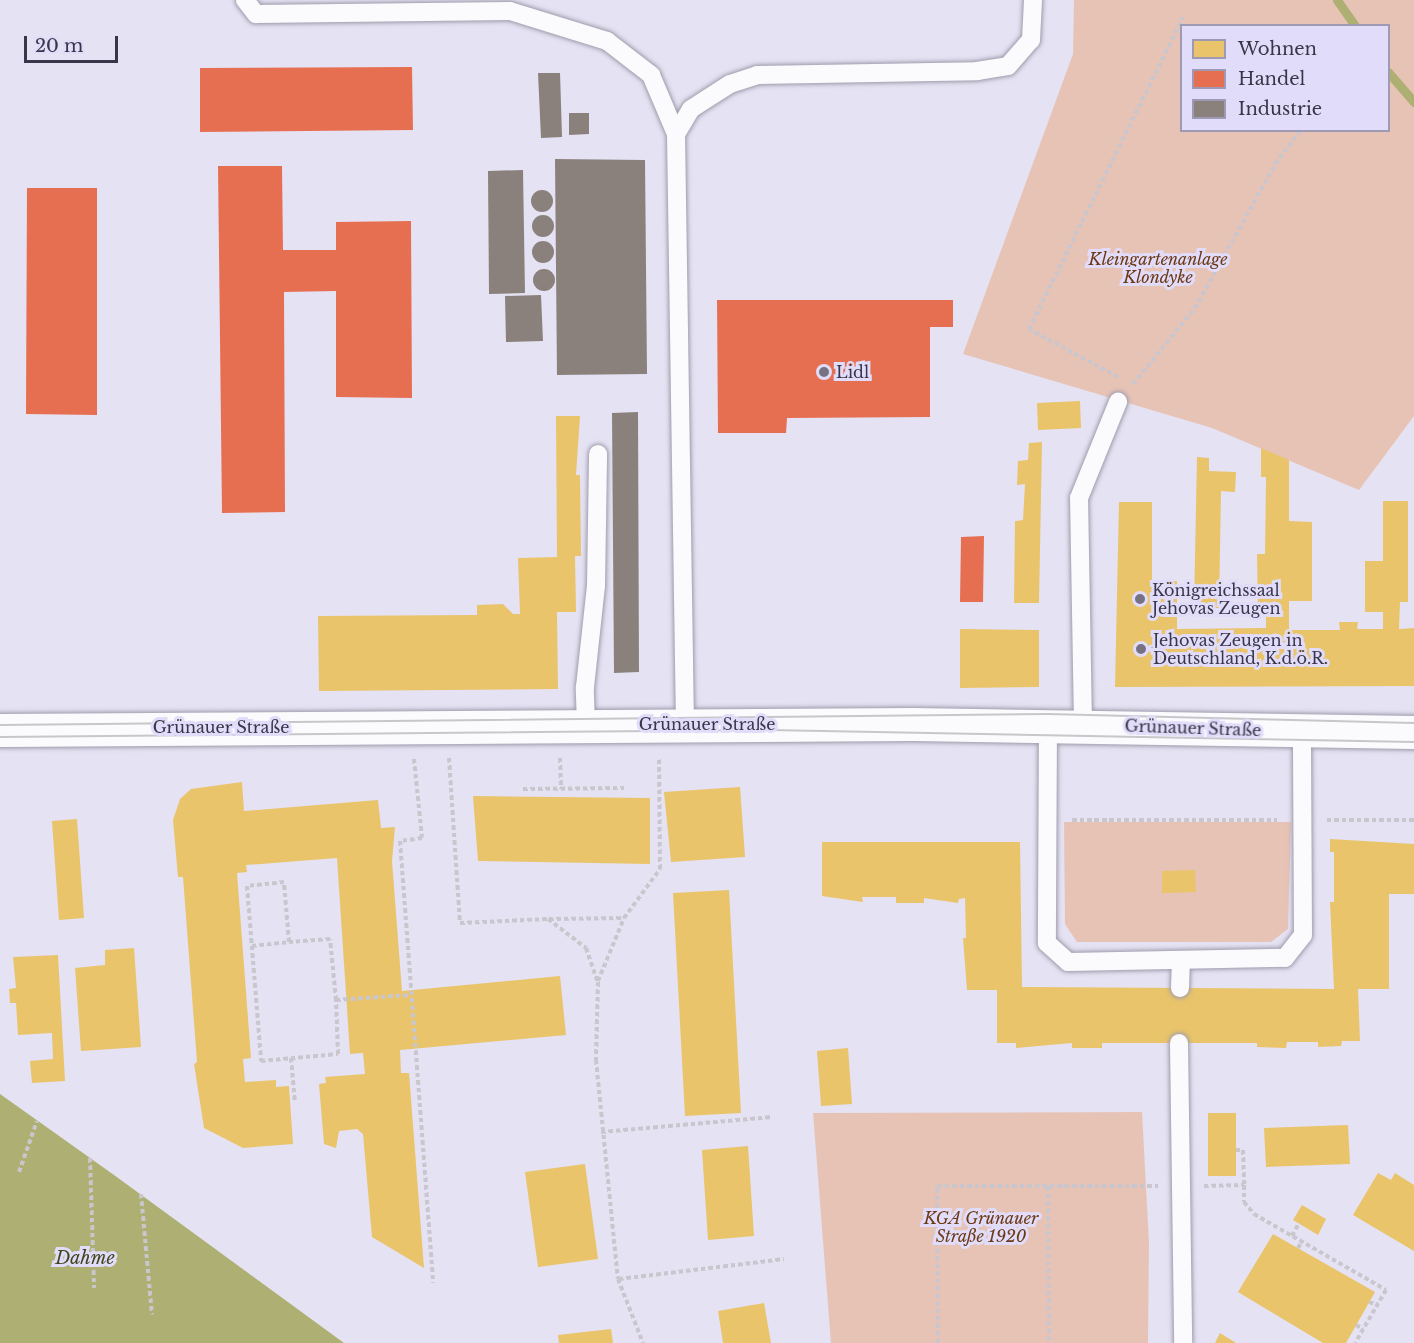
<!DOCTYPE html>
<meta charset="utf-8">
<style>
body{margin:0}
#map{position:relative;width:1414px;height:1343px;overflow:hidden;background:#e5e2f3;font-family:"Libre Baskerville",serif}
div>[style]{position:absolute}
.green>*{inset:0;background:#e7c3b6}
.water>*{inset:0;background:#adb072}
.homes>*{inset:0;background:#e9c46a}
.shops>*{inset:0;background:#e76f51}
.industry>*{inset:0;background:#8a817c}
.round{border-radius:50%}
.stream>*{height:9px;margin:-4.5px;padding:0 4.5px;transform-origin:4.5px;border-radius:4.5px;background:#adb072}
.path>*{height:4px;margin-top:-2px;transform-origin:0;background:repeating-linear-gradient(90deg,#c9c6cd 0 4.5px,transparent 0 7.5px)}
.roads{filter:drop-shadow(0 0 2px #9f9cac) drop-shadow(0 0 2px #9f9cac)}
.service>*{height:18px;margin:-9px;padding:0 9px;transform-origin:9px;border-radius:9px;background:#fbfbfd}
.secondary>*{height:33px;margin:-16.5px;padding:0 16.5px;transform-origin:16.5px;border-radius:16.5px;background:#fbfbfd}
.tram>*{height:1.5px;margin:-0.75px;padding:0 0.75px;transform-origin:0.75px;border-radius:0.75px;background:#c7c7cb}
.dots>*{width:16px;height:16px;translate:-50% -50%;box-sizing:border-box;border:3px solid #e0dcf9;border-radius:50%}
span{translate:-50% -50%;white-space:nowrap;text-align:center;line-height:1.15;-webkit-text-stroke:6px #e0dcf9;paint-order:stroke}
.park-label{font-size:16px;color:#6d3812;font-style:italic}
.poi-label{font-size:16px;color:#3a3649}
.left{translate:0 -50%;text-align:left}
.street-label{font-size:16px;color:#3a3649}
.water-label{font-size:18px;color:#42451c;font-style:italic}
.legend{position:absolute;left:1180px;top:24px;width:210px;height:108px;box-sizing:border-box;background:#e0dcf9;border:2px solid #9e9ab3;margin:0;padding:8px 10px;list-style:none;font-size:18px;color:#3a3649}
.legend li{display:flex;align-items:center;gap:12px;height:30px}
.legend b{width:30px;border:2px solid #9e9ab3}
.scale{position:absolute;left:24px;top:36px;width:94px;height:27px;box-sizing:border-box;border:3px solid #3a3649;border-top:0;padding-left:8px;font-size:18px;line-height:21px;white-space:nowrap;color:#3a3649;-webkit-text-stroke:4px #e0dcf9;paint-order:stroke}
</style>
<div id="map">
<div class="green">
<i style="clip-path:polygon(evenodd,1074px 0,1414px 0,1414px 416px,1359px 490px,1212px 428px,963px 354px,1073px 54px,1074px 0,1182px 26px,1388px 26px,1388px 130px,1182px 130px,1182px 26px)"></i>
<i style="clip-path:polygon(1064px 822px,1291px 822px,1288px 929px,1271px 942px,1077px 942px,1065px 924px)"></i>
<i style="clip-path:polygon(1142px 1112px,1149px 1243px,1148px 1343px,831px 1343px,813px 1113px)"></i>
</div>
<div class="water">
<i style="clip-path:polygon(0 1094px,114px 1175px,344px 1343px,0 1343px)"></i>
</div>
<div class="homes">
<i style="clip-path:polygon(1080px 401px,1081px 428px,1038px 430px,1037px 403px)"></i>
<i style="clip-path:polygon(556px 416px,580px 416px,576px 475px,580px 475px,581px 556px,575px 556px,576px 612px,557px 612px,558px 689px,319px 691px,318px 616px,477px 615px,477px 605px,503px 604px,513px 614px,520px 614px,518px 558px,557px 557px)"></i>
<i style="clip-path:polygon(1042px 442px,1039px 603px,1014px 603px,1015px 521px,1023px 520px,1025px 484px,1017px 485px,1018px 461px,1028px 460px,1029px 443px)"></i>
<i style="clip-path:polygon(1261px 448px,1289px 460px,1289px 521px,1312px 522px,1312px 601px,1289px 601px,1289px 630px,1340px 630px,1339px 622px,1358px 622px,1357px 629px,1383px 629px,1383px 612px,1365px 612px,1365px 561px,1383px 561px,1383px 501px,1408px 501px,1408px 602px,1400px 602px,1399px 629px,1414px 628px,1414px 686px,1115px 687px,1119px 502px,1152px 502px,1152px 581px,1177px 581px,1177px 629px,1266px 628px,1266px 615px,1258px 615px,1257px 554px,1265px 554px,1266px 477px,1261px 477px)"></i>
<i style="clip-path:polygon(1197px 457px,1209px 458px,1209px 471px,1236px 472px,1235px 492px,1221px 491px,1219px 608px,1194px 608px)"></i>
<i style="clip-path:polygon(960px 629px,1039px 630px,1039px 687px,960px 688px)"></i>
<i style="clip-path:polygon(242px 782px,244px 811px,378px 800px,381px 828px,395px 827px,392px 861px,402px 991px,560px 976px,566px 1035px,400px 1050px,401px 1073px,409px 1073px,424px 1268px,372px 1237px,363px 1134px,357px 1129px,339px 1131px,336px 1148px,324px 1144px,319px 1084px,326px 1083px,325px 1077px,365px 1074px,363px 1053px,350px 1054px,337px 858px,246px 865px,247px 872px,237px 873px,251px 1058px,243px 1059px,245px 1082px,276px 1080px,276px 1087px,289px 1086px,293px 1144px,243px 1148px,204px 1128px,194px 1064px,197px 1062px,183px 877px,178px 877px,173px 820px,180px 799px,191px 789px)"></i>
<i style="clip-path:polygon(740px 787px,745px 857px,671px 862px,664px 792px)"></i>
<i style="clip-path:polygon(473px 796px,650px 798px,650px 864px,478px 861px)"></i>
<i style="clip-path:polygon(77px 819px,84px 918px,59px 920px,52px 821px)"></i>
<i style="clip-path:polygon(1330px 839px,1414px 844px,1414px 894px,1389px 894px,1389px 989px,1358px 989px,1360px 1041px,1342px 1041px,1341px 1046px,1318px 1047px,1318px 1042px,1287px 1042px,1286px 1048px,1257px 1047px,1257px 1043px,1102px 1043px,1102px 1048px,1072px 1048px,1072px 1043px,1016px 1048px,1016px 1043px,997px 1043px,997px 990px,967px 990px,963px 938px,966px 938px,965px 898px,959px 899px,958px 903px,924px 898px,924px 903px,896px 903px,896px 897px,862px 897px,863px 902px,822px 896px,822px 842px,1020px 842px,1022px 987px,1334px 989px,1330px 902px,1334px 902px,1334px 852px,1330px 852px)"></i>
<i style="clip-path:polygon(1195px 870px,1196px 892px,1162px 893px,1162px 871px)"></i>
<i style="clip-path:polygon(729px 890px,741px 1113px,685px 1116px,673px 893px)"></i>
<i style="clip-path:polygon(134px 948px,141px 1047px,81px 1051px,75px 968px,105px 965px,105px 950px)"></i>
<i style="clip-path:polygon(58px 955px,65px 1081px,32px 1083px,30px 1061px,53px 1059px,52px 1033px,18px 1035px,16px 1003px,10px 1003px,9px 989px,16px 988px,13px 957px)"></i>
<i style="clip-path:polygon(848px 1048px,852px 1104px,821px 1106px,817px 1051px)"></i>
<i style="clip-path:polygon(1208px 1113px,1236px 1113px,1236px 1176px,1208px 1176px)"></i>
<i style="clip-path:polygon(1348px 1125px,1350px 1164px,1266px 1167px,1264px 1128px)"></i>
<i style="clip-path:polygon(748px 1146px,754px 1236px,708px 1240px,702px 1150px)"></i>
<i style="clip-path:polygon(585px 1164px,598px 1259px,538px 1267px,525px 1172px)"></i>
<i style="clip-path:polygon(1378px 1173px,1391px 1180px,1395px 1173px,1414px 1185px,1414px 1251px,1353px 1215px)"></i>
<i style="clip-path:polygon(1302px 1205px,1326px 1219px,1318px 1235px,1293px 1220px)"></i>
<i style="clip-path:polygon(1273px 1234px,1375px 1292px,1346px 1343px,1323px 1343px,1238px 1292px)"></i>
<i style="clip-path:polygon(764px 1303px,771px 1343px,723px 1343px,718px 1311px)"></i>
<i style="clip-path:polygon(611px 1329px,613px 1343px,559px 1343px,558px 1335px)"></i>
<i style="clip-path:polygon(1220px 1333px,1236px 1343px,1215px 1343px)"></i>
</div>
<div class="shops">
<i style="clip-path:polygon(412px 67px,413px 130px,200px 132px,200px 68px)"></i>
<i style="clip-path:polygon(218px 166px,282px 166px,283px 250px,336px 250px,336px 222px,411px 221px,412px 398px,336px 397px,336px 291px,284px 292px,285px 512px,222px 513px)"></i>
<i style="clip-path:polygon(27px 188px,97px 188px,97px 415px,26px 414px)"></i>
<i style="clip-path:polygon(717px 300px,953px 300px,953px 327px,930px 327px,930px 417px,787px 418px,786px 433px,718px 433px)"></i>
<i style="clip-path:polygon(984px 536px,983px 602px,960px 602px,961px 537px)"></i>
</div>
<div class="industry">
<i style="clip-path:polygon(538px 73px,560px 73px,562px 137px,541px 138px)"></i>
<i style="clip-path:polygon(569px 113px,589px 113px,589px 134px,569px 135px)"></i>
<i style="clip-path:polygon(555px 159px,645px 160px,647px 374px,557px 375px)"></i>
<i style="clip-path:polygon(523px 170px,525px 293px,489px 294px,488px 171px)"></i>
<i class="round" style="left:531px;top:190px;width:22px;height:22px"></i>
<i class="round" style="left:532px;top:215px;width:22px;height:22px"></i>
<i class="round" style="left:532px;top:241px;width:22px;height:22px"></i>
<i class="round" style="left:533px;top:269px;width:22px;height:22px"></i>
<i style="clip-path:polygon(541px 295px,543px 341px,506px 342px,505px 296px)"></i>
<i style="clip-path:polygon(638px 412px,639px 672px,614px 673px,612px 413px)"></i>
</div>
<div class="stream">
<i style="left:1337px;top:0;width:32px;rotate:55deg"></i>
<i style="left:1388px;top:72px;width:40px;rotate:49deg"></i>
</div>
<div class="path">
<i style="left:1118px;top:377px;width:101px;rotate:-151.7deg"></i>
<i style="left:1029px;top:329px;width:348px;rotate:-63.7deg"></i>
<i style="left:1133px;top:384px;width:98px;rotate:-50.8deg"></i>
<i style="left:1195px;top:308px;width:165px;rotate:-60.9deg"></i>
<i style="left:1275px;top:164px;width:43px;rotate:-52.6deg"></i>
<i style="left:449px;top:758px;width:165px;rotate:86.2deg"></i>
<i style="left:460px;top:923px;width:88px;rotate:-2.6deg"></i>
<i style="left:548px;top:919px;width:48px;rotate:37.3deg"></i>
<i style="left:586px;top:948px;width:36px;rotate:71deg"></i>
<i style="left:598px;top:982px;width:78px;rotate:91.5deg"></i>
<i style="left:596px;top:1060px;width:220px;rotate:84.3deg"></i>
<i style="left:618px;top:1279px;width:69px;rotate:68.7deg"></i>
<i style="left:560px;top:758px;width:31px;rotate:88deg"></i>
<i style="left:414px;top:759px;width:79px;rotate:84.2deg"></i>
<i style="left:422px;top:838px;width:22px;rotate:172deg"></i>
<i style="left:400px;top:841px;width:443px;rotate:85.7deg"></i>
<i style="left:523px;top:789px;width:101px;rotate:-0.6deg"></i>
<i style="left:1072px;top:820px;width:205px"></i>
<i style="left:1327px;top:820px;width:87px"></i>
<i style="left:549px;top:919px;width:75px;rotate:-0.8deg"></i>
<i style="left:624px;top:918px;width:61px;rotate:-53.7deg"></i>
<i style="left:660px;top:869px;width:112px;rotate:-90.5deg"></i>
<i style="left:252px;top:946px;width:37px;rotate:-6deg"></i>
<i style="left:598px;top:981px;width:68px;rotate:-67.6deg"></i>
<i style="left:336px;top:1000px;width:61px;rotate:-95.6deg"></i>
<i style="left:330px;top:939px;width:41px;rotate:175.8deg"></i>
<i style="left:289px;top:942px;width:60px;rotate:-94.8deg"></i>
<i style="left:284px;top:882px;width:37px;rotate:174deg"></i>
<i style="left:247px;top:886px;width:176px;rotate:85.4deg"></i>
<i style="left:261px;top:1061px;width:77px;rotate:-5.2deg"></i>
<i style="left:338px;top:1054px;width:54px;rotate:-92.1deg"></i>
<i style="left:336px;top:1000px;width:74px;rotate:-3.9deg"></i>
<i style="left:291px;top:1058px;width:45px;rotate:84.9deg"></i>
<i style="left:601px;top:1132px;width:171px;rotate:-5deg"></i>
<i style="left:1236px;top:1150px;width:7px"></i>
<i style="left:1243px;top:1150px;width:35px;rotate:88deg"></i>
<i style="left:90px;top:1158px;width:130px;rotate:88.2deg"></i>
<i style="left:19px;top:1172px;width:54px;rotate:-70.6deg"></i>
<i style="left:1048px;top:1186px;width:157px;rotate:89.6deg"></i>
<i style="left:1204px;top:1186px;width:40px;rotate:-1.4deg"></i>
<i style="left:1244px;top:1185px;width:17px;rotate:90deg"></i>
<i style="left:1244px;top:1202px;width:16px;rotate:50deg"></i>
<i style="left:1254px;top:1214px;width:152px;rotate:29.9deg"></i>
<i style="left:1386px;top:1290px;width:61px;rotate:120.3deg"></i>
<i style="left:141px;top:1194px;width:121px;rotate:84.8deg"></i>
<i style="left:1292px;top:1236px;width:15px;rotate:-62deg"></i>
<i style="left:1298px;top:1248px;width:8px;rotate:-60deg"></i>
<i style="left:619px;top:1279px;width:166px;rotate:-6.9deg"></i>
<i style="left:1369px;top:1302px;width:9px;rotate:21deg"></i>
<i style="left:1356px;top:1325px;width:8px;rotate:30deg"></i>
<i style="left:938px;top:1343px;width:157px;rotate:-90.4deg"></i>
<i style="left:937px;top:1186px;width:221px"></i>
</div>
<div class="roads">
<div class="service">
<i style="left:245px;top:0;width:18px;rotate:52deg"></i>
<i style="left:256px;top:14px;width:254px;rotate:-0.7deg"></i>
<i style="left:510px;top:11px;width:102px;rotate:17.2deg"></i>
<i style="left:607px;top:41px;width:56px;rotate:37.7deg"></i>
<i style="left:651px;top:75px;width:64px;rotate:67deg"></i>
<i style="left:676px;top:134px;width:590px;rotate:89.13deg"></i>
<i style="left:676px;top:134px;width:29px;rotate:-59deg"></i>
<i style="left:691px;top:109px;width:46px;rotate:-32.7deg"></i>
<i style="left:730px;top:84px;width:28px;rotate:-18deg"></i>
<i style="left:757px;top:75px;width:220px;rotate:-1deg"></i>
<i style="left:977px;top:71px;width:31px;rotate:-9deg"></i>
<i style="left:1008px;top:66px;width:35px;rotate:-49deg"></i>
<i style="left:1031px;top:40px;width:40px;rotate:-87.1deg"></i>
<i style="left:1048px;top:724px;width:219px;rotate:90.3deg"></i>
<i style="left:1047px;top:943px;width:28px;rotate:42deg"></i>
<i style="left:1068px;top:962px;width:217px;rotate:-1.1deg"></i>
<i style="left:1285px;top:958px;width:29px;rotate:-52deg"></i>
<i style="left:1303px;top:935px;width:203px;rotate:-90.3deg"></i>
<i style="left:586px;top:725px;width:38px;rotate:-92deg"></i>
<i style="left:585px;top:687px;width:102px;rotate:-83.8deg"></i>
<i style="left:596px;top:586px;width:132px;rotate:-89.1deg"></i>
<i style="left:1083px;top:725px;width:227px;rotate:-91deg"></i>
<i style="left:1079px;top:498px;width:104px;rotate:-67.9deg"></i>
<i style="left:1180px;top:988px;width:26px;rotate:-88deg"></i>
<i style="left:1179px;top:1043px;width:300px;rotate:89.2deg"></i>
</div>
<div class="secondary">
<i style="left:0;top:730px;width:913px;rotate:-0.38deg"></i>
<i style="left:913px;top:724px;width:501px;rotate:0.91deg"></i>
</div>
</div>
<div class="tram">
<i style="left:0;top:725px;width:1048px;rotate:-0.6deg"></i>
<i style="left:1048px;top:714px;width:366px;rotate:1.4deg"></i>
<i style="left:0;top:737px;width:769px;rotate:-0.52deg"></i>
<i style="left:769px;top:730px;width:645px;rotate:1.07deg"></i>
</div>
<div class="dots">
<i style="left:824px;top:372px;background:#767284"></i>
<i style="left:1140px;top:599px;background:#767284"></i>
<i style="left:1141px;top:649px;background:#767284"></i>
</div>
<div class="park-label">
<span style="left:1158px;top:268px">Kleingartenanlage<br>Klondyke</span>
<span style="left:981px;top:1227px">KGA Grünauer<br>Straße 1920</span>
</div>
<div class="poi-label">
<span class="left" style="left:836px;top:372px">Lidl</span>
<span class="left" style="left:1152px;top:599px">Königreichssaal<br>Jehovas Zeugen</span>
<span class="left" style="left:1153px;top:649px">Jehovas Zeugen in<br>Deutschland, K.d.ö.R.</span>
</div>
<div class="street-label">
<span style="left:707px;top:724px">Grünauer Straße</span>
<span style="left:221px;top:727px">Grünauer Straße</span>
<span style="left:1193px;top:728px;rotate:2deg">Grünauer Straße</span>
</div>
<div class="water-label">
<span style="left:85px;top:1258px">Dahme</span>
</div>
<ul class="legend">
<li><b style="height:16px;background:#e9c46a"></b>Wohnen</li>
<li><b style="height:16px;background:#e76f51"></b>Handel</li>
<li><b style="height:16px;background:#8a817c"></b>Industrie</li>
</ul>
<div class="scale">20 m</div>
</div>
